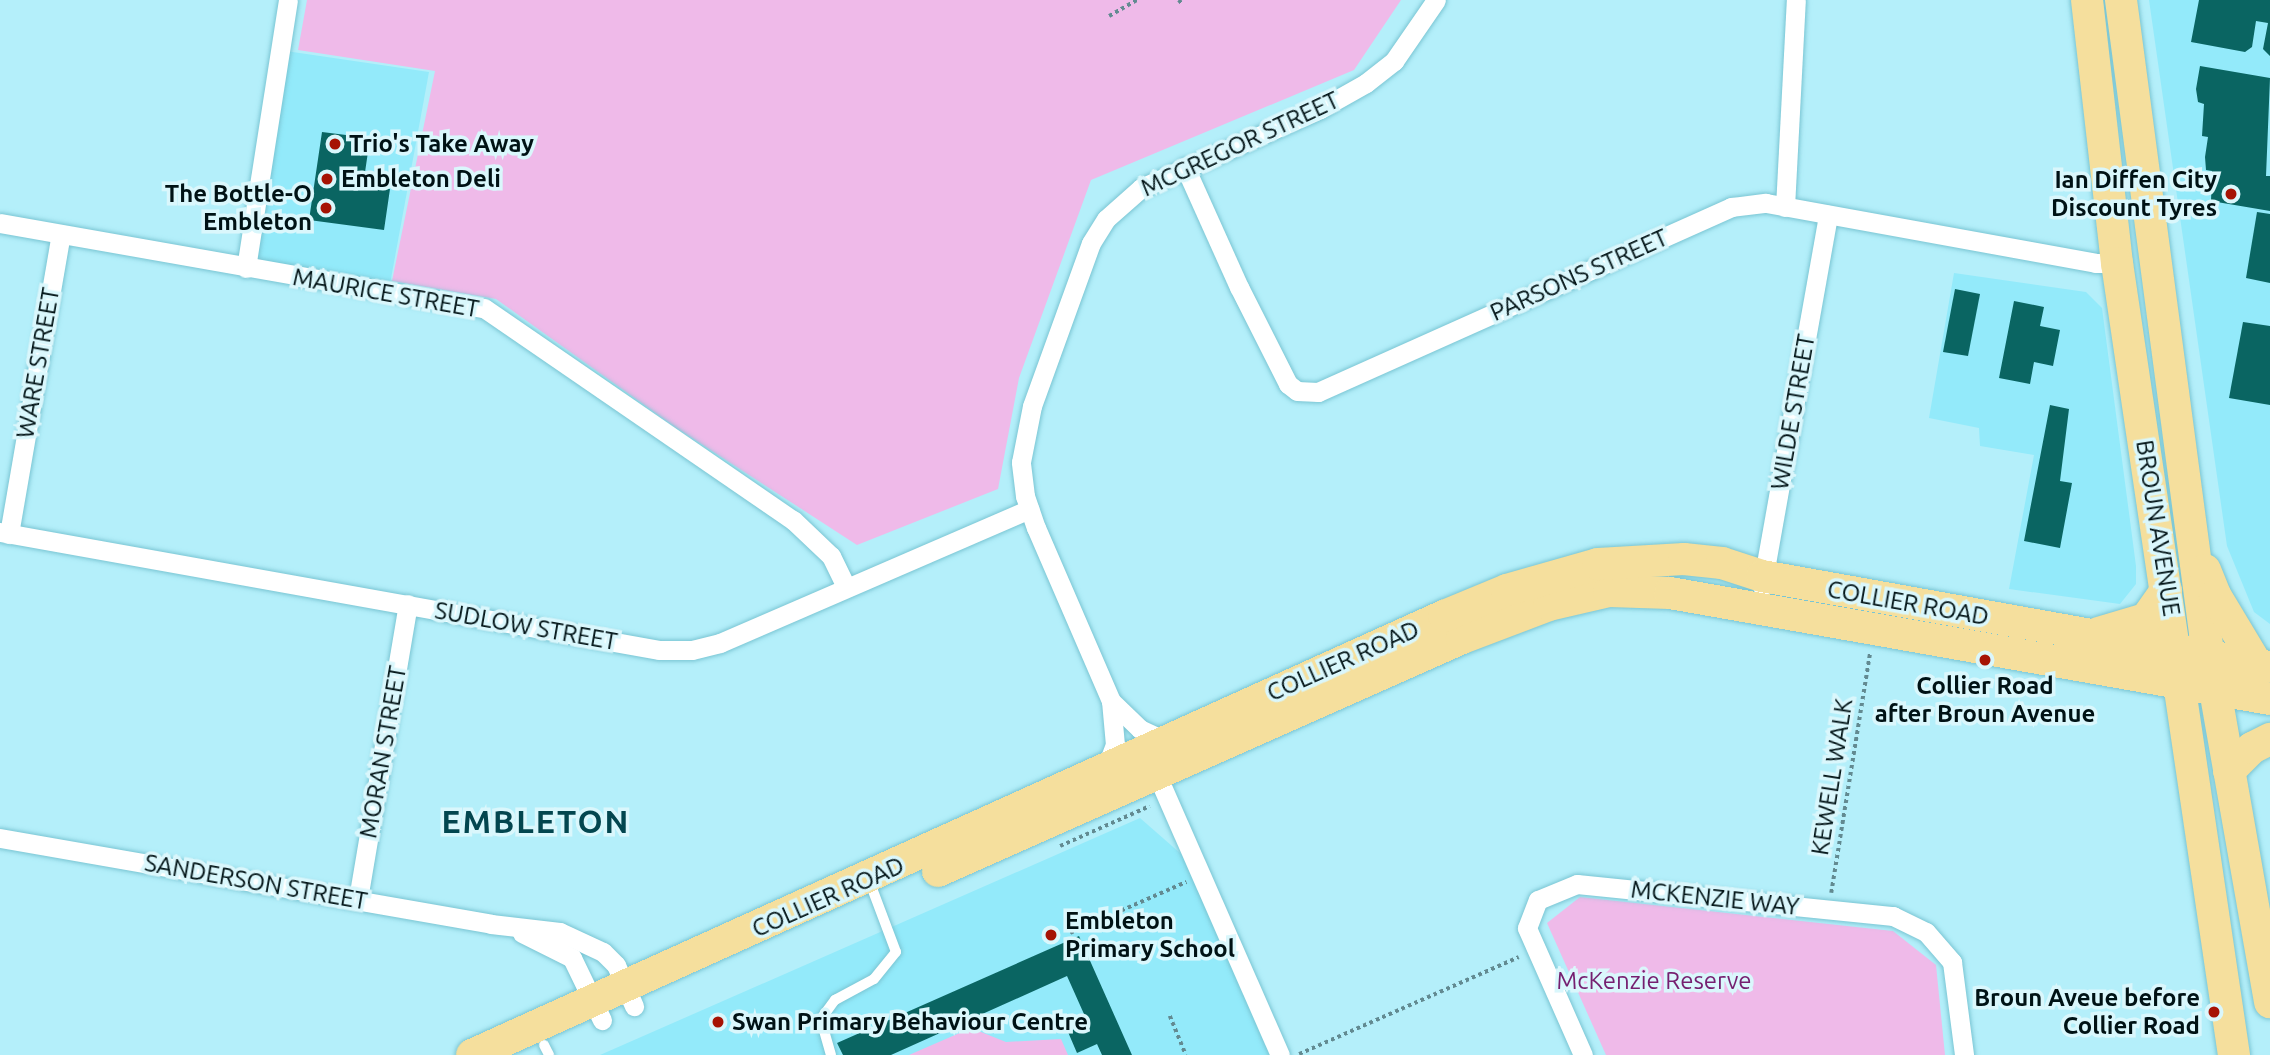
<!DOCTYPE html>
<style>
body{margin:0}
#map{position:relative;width:2270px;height:1055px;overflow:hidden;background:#b4effa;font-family:Ubuntu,sans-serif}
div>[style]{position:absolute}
.built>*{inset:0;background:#93eafa}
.green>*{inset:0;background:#efbae9}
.building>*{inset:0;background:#0a6562}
.path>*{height:3.5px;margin-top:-1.75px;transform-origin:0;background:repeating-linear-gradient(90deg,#628a91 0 3.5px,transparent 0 7px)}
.roads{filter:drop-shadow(0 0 2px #7ac5d3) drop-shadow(0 0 2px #7ac5d3)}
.lane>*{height:10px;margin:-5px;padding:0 5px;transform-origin:5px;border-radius:5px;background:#fff}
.street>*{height:19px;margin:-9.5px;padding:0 9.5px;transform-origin:9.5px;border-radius:9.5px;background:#fff}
.primary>*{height:32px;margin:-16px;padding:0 16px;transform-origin:16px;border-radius:16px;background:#f5df9d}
.dots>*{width:19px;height:19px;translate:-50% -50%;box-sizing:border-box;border:4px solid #daf7fc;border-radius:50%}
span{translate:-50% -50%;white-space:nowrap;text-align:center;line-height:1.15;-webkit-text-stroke:7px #daf7fc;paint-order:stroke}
.poi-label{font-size:24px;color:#001215;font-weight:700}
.left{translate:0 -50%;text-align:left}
.right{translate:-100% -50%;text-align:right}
.street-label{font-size:24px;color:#001215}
.park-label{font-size:24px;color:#751f70}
.district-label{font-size:32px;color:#03464f;font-weight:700;letter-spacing:2px}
</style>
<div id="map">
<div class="built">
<i style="clip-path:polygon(2149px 0,2270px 0,2270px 624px,2254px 612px,2227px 546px)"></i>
<i style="clip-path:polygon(279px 50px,429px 72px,388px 295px,246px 268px)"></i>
<i style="clip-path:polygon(1954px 273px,2086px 292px,2102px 308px,2136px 566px,2136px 584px,2120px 604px,2009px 589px,2034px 455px,1980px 446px,1979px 428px,1929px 418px)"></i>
<i style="clip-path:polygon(1140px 818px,1204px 874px,1280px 1055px,600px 1055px)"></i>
</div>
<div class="green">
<i style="clip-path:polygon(307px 0,1401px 0,1354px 70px,1091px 180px,1019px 378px,998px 489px,857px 545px,675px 427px,496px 299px,392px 281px,435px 71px,298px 50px)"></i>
<i style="clip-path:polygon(1580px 897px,1893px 931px,1936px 965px,1945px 1055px,1606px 1055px,1547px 923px)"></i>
<i style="clip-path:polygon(971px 1028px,1006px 1042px,1061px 1039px,1068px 1055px,909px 1055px)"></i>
</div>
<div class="building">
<i style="clip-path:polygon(2199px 0,2270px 0,2270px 56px,2263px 49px,2268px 23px,2256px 21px,2252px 47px,2245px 52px,2191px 42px)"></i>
<i style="clip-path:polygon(2200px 66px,2270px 78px,2266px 176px,2270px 176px,2270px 211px,2211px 201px,2212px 171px,2206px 170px,2205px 157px,2208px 137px,2202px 136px,2204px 104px,2198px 102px,2196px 89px)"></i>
<i style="clip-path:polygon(322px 132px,370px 138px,363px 186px,390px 189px,384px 230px,309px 220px)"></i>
<i style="clip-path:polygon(2257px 212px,2270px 214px,2270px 283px,2246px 278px)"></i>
<i style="clip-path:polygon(1955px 289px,1980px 294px,1968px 356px,1943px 352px)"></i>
<i style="clip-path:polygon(2014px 301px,2044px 307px,2040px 326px,2060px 330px,2053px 366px,2034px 362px,2030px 384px,1999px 378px)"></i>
<i style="clip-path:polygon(2243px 322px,2270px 326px,2270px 405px,2229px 398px)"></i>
<i style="clip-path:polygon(2050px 405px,2069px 409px,2060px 481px,2072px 483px,2060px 548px,2024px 541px)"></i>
<i style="clip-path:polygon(1079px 936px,1132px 1055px,1102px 1055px,1097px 1044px,1077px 1053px,1068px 1032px,1088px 1023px,1067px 976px,891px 1055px,843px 1055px,837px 1043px)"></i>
</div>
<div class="path">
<i style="left:1179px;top:0;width:6px;rotate:51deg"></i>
<i style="left:1109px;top:16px;width:32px;rotate:-30deg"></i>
<i style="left:1060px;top:846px;width:98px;rotate:-24deg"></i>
<i style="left:1831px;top:893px;width:244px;rotate:-80.8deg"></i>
<i style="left:1070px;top:933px;width:127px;rotate:-23.7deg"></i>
<i style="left:1170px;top:1016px;width:42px;rotate:67.7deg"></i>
<i style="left:1299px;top:1054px;width:240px;rotate:-23.8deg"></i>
</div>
<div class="roads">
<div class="lane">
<i style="left:544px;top:1045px;width:11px;rotate:63deg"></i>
<i style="left:831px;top:1055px;width:37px;rotate:-106deg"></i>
<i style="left:821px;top:1019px;width:24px;rotate:-54deg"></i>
<i style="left:835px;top:1000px;width:44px;rotate:-28.3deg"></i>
<i style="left:874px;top:979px;width:35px;rotate:-51deg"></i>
<i style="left:896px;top:952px;width:77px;rotate:-110.6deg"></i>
</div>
<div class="street">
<i style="left:1185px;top:167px;width:132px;rotate:65.8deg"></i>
<i style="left:1239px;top:287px;width:109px;rotate:63.2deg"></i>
<i style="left:1288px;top:384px;width:11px;rotate:38deg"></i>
<i style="left:1297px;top:391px;width:21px;rotate:3deg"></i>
<i style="left:1318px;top:392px;width:453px;rotate:-24.1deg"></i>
<i style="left:1731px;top:207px;width:35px;rotate:-7deg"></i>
<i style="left:1766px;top:203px;width:334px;rotate:10.3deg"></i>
<i style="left:2095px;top:263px;width:22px"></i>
<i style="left:1785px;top:207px;width:207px;rotate:-87deg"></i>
<i style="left:0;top:223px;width:491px;rotate:10deg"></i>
<i style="left:484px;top:308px;width:375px;rotate:34.5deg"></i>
<i style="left:793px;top:520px;width:52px;rotate:43.5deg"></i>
<i style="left:831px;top:556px;width:34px;rotate:64deg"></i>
<i style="left:246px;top:268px;width:271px;rotate:-81.1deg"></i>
<i style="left:0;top:532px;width:669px;rotate:10.15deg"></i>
<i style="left:659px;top:650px;width:33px"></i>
<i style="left:692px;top:650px;width:29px;rotate:-14deg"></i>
<i style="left:720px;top:643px;width:337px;rotate:-23.4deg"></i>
<i style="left:9px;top:534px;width:304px;rotate:-80.2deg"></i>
<i style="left:1762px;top:586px;width:377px;rotate:-79.9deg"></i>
<i style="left:1111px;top:701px;width:40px;rotate:44deg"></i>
<i style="left:1140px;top:729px;width:29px;rotate:25deg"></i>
<i style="left:1106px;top:768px;width:25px;rotate:-69deg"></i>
<i style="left:1115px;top:745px;width:44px;rotate:-95.2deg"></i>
<i style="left:1111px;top:701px;width:189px;rotate:-113.4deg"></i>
<i style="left:1036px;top:528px;width:34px;rotate:-109deg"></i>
<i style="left:1025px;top:496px;width:34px;rotate:-97deg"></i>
<i style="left:1021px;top:462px;width:57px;rotate:-78.9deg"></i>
<i style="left:1032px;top:406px;width:173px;rotate:-70.1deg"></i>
<i style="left:1091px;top:243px;width:28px;rotate:-58deg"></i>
<i style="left:1106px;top:219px;width:47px;rotate:-41.5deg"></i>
<i style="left:1141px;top:188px;width:196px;rotate:-23.8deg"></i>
<i style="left:1320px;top:109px;width:53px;rotate:-29.5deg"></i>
<i style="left:1366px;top:83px;width:36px;rotate:-38deg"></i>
<i style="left:1394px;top:61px;width:74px;rotate:-55.5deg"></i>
<i style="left:1157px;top:775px;width:306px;rotate:66.3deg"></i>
<i style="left:0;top:838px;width:498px;rotate:9.9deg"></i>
<i style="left:491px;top:924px;width:69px;rotate:6.6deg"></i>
<i style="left:560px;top:932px;width:47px;rotate:24.9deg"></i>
<i style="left:603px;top:952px;width:18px;rotate:45deg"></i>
<i style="left:616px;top:965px;width:45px;rotate:66.3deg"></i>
<i style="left:358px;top:899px;width:299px;rotate:-80.4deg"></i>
<i style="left:522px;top:933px;width:56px;rotate:26.6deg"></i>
<i style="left:572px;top:958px;width:69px;rotate:64.2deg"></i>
<i style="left:1583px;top:1055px;width:139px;rotate:-113.8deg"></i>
<i style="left:1527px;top:928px;width:30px;rotate:-69deg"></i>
<i style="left:1538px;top:900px;width:42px;rotate:-22.3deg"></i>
<i style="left:1577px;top:884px;width:318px;rotate:5.8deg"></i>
<i style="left:1893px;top:916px;width:37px;rotate:26deg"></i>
<i style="left:1926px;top:932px;width:40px;rotate:49deg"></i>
<i style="left:1952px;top:962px;width:94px;rotate:82.6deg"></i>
</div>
<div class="primary">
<i style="left:2087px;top:0;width:265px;rotate:83.5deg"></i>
<i style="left:2117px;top:263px;width:801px;rotate:81.6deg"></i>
<i style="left:2121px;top:0;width:639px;rotate:82.44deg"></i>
<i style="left:2205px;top:633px;width:375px;rotate:80deg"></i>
<i style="left:2205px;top:570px;width:27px;rotate:68deg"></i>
<i style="left:2215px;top:595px;width:82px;rotate:59deg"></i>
<i style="left:2098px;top:633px;width:50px;rotate:-16.3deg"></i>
<i style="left:2146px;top:619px;width:35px;rotate:-55deg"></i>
<i style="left:2229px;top:771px;width:33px;rotate:-45deg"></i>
<i style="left:2252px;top:748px;width:20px;rotate:-27deg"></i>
<i style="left:938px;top:871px;width:573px;rotate:-23.97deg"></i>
<i style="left:1462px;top:638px;width:93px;rotate:-20.8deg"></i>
<i style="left:1549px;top:605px;width:62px;rotate:-13.1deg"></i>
<i style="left:1609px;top:591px;width:61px;rotate:1.9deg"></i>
<i style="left:1670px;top:593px;width:609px;rotate:10.02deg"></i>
<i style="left:472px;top:1055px;width:1067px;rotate:-24.31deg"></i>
<i style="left:1444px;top:616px;width:68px;rotate:-22.4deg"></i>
<i style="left:1507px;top:590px;width:95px;rotate:-15.9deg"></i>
<i style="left:1598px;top:564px;width:86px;rotate:-3.3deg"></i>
<i style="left:1684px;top:559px;width:38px;rotate:6deg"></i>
<i style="left:1722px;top:563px;width:42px;rotate:18deg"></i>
<i style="left:1762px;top:576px;width:516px;rotate:10.16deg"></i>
</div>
</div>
<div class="dots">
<i style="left:335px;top:144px;background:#a61304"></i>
<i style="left:327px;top:179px;background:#a61304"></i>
<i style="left:2231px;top:194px;background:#a61304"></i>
<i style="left:326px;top:208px;background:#a61304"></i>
<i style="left:1985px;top:660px;background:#a61304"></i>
<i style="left:1051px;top:935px;background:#a61304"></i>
<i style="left:2214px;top:1012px;background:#a61304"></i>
<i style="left:718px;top:1022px;background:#a61304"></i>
</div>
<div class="poi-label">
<span class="left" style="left:349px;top:144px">Trio's Take Away</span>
<span class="left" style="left:341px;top:179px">Embleton Deli</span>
<span class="right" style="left:2217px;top:194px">Ian Diffen City<br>Discount Tyres</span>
<span class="right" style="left:312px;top:208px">The Bottle-O<br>Embleton</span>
<span style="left:1985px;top:700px">Collier Road<br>after Broun Avenue</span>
<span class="left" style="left:1065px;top:935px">Embleton<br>Primary School</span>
<span class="right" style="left:2200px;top:1012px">Broun Aveue before<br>Collier Road</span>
<span class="left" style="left:732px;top:1022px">Swan Primary Behaviour Centre</span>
</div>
<div class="street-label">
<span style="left:1240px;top:144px;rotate:-25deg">MCGREGOR STREET</span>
<span style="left:1579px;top:275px;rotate:-24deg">PARSONS STREET</span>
<span style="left:386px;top:293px;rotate:10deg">MAURICE STREET</span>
<span style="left:38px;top:363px;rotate:-80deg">WARE STREET</span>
<span style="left:1793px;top:412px;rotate:-80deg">WILDE STREET</span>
<span style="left:2158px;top:528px;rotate:81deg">BROUN AVENUE</span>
<span style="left:1908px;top:603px;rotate:10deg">COLLIER ROAD</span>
<span style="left:526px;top:626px;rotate:10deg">SUDLOW STREET</span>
<span style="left:1343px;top:661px;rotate:-24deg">COLLIER ROAD</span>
<span style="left:383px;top:752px;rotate:-80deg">MORAN STREET</span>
<span style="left:1832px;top:777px;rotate:-81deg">KEWELL WALK</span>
<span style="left:256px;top:882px;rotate:10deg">SANDERSON STREET</span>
<span style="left:828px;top:897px;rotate:-24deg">COLLIER ROAD</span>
<span style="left:1715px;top:898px;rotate:6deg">MCKENZIE WAY</span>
</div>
<div class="park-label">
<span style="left:1654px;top:981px">McKenzie Reserve</span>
</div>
<div class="district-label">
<span style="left:536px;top:821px">EMBLETON</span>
</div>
</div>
